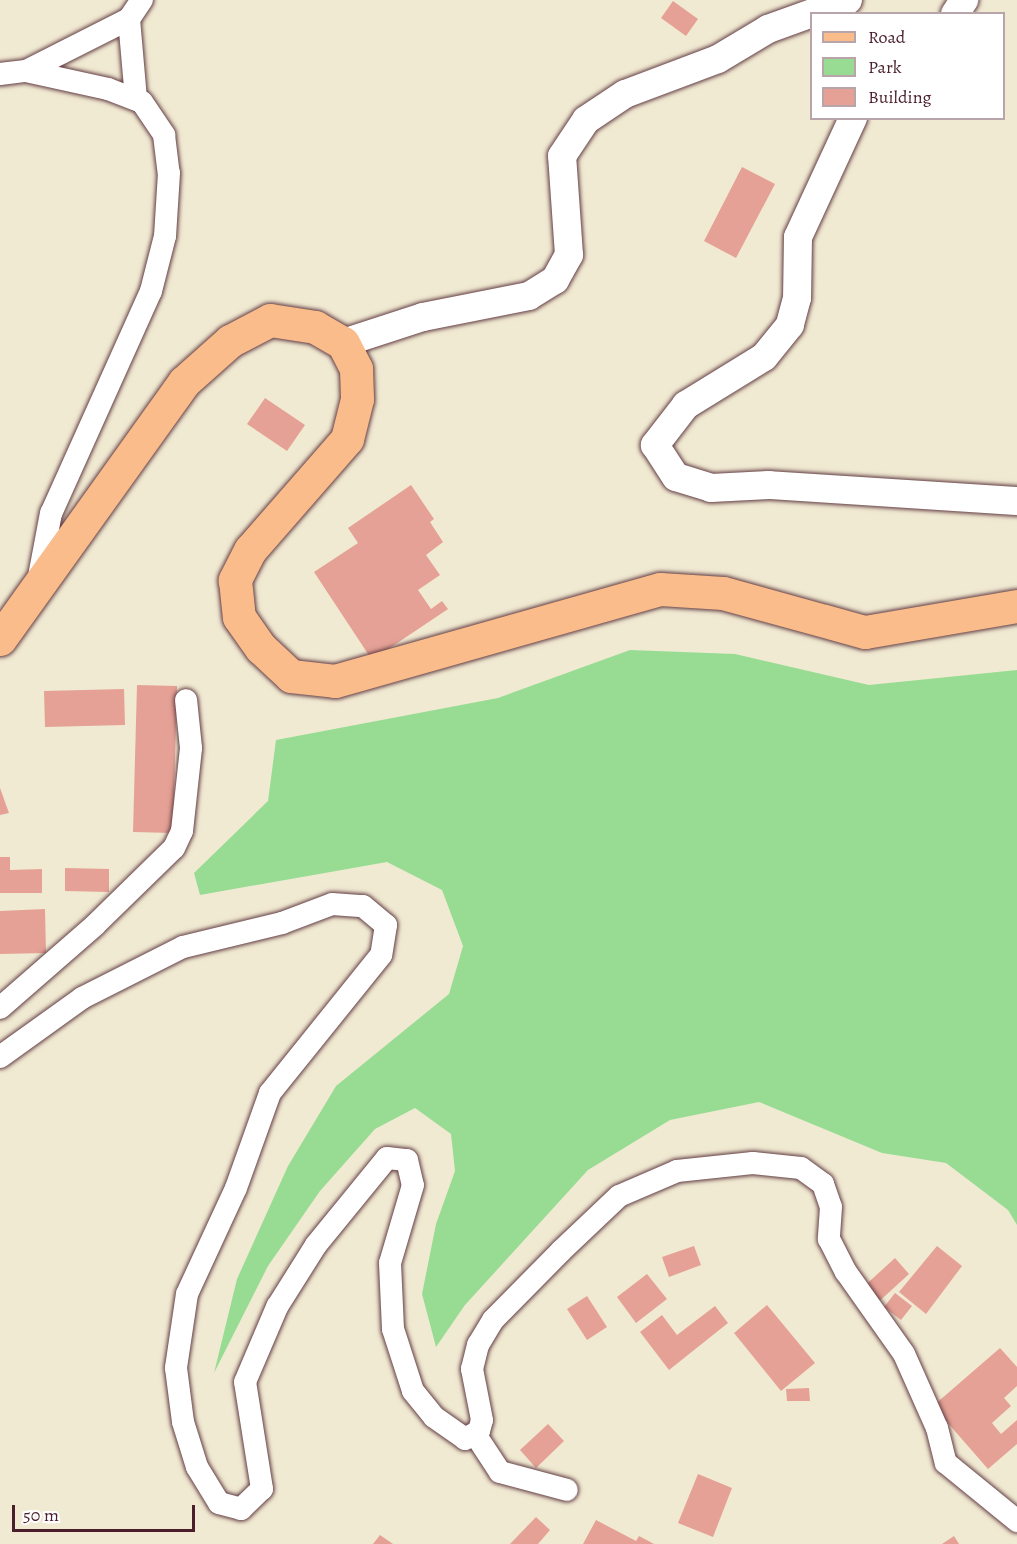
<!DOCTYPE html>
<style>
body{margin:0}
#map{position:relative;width:1017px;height:1544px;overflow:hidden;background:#f1ead2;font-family:Alegreya,serif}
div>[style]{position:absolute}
.green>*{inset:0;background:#98dc94}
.building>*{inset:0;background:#e5a195}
.roads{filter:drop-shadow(0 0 2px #633d44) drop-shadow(0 0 2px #633d44)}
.minor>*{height:22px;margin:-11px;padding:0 11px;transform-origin:11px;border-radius:11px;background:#fff}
.tertiary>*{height:28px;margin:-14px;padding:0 14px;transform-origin:14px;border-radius:14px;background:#fff}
.primary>*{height:33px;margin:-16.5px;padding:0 16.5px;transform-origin:16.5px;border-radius:16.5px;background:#f9bc8a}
span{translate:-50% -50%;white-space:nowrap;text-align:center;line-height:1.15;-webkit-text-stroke:5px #fff;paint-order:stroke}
.legend{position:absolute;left:810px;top:12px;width:195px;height:108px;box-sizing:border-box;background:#fff;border:2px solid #b7a5aa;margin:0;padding:8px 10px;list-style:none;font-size:18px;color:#4a1f2b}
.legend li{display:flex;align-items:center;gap:12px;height:30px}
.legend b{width:30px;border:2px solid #b7a5aa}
.scale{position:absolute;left:12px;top:1505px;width:183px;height:27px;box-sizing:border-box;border:3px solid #4a1f2b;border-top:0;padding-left:8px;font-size:18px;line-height:21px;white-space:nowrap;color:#4a1f2b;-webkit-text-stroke:4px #fff;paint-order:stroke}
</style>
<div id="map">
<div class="green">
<i style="clip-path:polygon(630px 650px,735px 654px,869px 685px,1017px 670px,1017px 1225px,1008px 1210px,946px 1163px,882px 1153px,759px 1102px,670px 1120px,588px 1170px,465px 1305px,436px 1347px,422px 1294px,436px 1224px,455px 1171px,451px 1134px,415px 1108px,375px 1129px,320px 1191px,268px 1266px,214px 1373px,237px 1279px,288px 1166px,336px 1086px,449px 994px,463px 946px,442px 890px,387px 862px,200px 895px,194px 873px,268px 801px,276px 740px,498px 698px)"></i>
</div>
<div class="building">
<i style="clip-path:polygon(673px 1px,698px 19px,686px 36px,661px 18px)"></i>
<i style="clip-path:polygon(742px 167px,775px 184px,736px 258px,704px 241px)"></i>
<i style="clip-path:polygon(265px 398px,305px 425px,287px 451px,247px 424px)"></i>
<i style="clip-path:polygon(411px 485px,434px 519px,430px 522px,443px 542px,426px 555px,440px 575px,418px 590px,431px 609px,442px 601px,448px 609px,372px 660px,314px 572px,358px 543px,348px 528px)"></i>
<i style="clip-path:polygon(137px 685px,177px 686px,173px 833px,133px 832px)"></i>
<i style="clip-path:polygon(124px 689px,125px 725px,45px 727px,44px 691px)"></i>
<i style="clip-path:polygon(0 788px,9px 813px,0 815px)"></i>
<i style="clip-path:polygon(0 857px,10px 857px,10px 870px,42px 869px,42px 893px,0 893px)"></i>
<i style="clip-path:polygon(65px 868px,109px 869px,109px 892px,65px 891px)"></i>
<i style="clip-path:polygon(45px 909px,46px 953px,0 954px,0 911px)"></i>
<i style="clip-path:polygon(694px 1246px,701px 1265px,669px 1277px,662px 1257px)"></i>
<i style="clip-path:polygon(937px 1246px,962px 1266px,926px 1314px,899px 1292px)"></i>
<i style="clip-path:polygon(895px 1258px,909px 1274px,874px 1306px,860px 1290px)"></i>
<i style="clip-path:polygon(647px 1274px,667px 1299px,636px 1323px,617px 1297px)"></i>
<i style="clip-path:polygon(895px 1293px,912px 1306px,901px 1320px,884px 1307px)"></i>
<i style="clip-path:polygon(587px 1296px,607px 1327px,587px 1340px,567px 1309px)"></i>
<i style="clip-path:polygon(767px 1305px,815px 1363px,781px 1391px,734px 1333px)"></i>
<i style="clip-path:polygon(715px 1306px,728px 1323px,669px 1370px,640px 1332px,662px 1315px,677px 1335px)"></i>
<i style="clip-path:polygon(1000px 1348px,1017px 1367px,1017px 1386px,1004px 1398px,1011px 1406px,992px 1423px,1001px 1434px,1017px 1420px,1017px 1444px,988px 1469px,933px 1406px)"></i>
<i style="clip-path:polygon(809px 1388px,810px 1401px,787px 1401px,786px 1389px)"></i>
<i style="clip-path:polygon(548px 1424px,564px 1441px,536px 1468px,520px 1450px)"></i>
<i style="clip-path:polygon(698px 1474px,732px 1488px,713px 1537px,678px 1523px)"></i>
<i style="clip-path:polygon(536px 1517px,550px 1530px,538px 1544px,510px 1544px)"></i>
<i style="clip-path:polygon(596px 1520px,636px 1541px,639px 1536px,654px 1544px,583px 1544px)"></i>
<i style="clip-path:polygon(380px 1535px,393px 1544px,373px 1544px)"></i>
<i style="clip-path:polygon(954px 1536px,959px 1544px,942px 1544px)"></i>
</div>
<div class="roads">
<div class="minor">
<i style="left:129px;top:19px;width:23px;rotate:-56deg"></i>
<i style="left:26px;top:71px;width:115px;rotate:-26.8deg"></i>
<i style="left:129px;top:19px;width:80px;rotate:85deg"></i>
<i style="left:0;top:74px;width:26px;rotate:-7deg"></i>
<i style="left:26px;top:71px;width:84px;rotate:12.4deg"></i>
<i style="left:108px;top:89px;width:36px;rotate:21deg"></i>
<i style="left:142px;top:102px;width:40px;rotate:56deg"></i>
<i style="left:164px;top:135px;width:38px;rotate:83deg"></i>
<i style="left:169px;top:173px;width:63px;rotate:93.6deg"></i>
<i style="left:165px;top:236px;width:57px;rotate:104.3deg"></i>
<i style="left:151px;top:291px;width:243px;rotate:114.2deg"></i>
<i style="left:51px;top:513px;width:70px;rotate:100.7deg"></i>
<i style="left:0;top:1008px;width:126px;rotate:-41.1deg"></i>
<i style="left:95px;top:925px;width:110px;rotate:-44.3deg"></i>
<i style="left:174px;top:848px;width:19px;rotate:-65deg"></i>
<i style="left:182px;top:831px;width:83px;rotate:-83.8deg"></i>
<i style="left:191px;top:748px;width:48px;rotate:-95.9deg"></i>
<i style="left:0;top:1057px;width:101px;rotate:-35.7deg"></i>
<i style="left:82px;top:998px;width:113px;rotate:-26.8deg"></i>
<i style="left:183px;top:947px;width:102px;rotate:-13.6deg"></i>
<i style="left:282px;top:923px;width:53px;rotate:-20.8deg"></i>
<i style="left:332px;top:904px;width:31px;rotate:4deg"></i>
<i style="left:363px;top:906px;width:30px;rotate:40deg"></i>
<i style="left:386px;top:925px;width:30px;rotate:99deg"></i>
<i style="left:381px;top:955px;width:177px;rotate:128.8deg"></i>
<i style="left:270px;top:1093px;width:101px;rotate:109.7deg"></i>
<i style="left:236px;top:1188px;width:117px;rotate:114.8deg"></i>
<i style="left:187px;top:1294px;width:75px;rotate:98.5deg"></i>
<i style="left:176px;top:1368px;width:54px;rotate:82.6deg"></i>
<i style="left:183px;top:1422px;width:47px;rotate:72.7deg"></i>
<i style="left:197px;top:1467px;width:42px;rotate:58.6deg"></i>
<i style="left:219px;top:1503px;width:23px;rotate:15deg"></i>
<i style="left:241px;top:1509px;width:29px;rotate:-44deg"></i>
<i style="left:262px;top:1489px;width:108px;rotate:-99deg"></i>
<i style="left:245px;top:1382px;width:82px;rotate:-66.9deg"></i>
<i style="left:277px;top:1307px;width:73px;rotate:-57.8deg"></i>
<i style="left:316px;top:1245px;width:112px;rotate:-50.8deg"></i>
<i style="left:387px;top:1158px;width:20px;rotate:6deg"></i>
<i style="left:407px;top:1160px;width:26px;rotate:77deg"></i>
<i style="left:413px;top:1185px;width:81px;rotate:106.4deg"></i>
<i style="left:390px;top:1263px;width:66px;rotate:87.4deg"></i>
<i style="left:393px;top:1329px;width:65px;rotate:72.1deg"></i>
<i style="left:413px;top:1391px;width:33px;rotate:51deg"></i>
<i style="left:434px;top:1417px;width:38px;rotate:35deg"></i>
<i style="left:465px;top:1439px;width:16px;rotate:-30deg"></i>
<i style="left:479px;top:1431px;width:11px;rotate:-75deg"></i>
<i style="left:482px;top:1420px;width:52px;rotate:-101.1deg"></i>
<i style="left:472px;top:1369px;width:25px;rotate:-76deg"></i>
<i style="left:478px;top:1345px;width:29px;rotate:-59deg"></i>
<i style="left:493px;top:1320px;width:97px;rotate:-45.4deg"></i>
<i style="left:561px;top:1251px;width:80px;rotate:-43.5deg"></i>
<i style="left:619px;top:1196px;width:63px;rotate:-23.3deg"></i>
<i style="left:677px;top:1171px;width:76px;rotate:-6deg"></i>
<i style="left:753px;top:1163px;width:48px;rotate:5.9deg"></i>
<i style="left:801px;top:1168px;width:27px;rotate:36deg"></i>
<i style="left:823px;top:1184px;width:24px;rotate:71deg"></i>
<i style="left:831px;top:1207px;width:32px;rotate:94deg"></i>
<i style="left:829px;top:1239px;width:37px;rotate:63deg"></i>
<i style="left:846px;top:1272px;width:100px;rotate:54.7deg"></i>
<i style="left:904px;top:1354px;width:81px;rotate:66deg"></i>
<i style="left:937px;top:1428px;width:36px;rotate:76deg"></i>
<i style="left:946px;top:1463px;width:92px;rotate:39.2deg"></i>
<i style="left:475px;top:1434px;width:45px;rotate:56.7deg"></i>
<i style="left:500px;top:1472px;width:69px;rotate:15deg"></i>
</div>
<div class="tertiary">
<i style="left:955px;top:14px;width:17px;rotate:-57deg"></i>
<i style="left:853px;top:118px;width:131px;rotate:114.8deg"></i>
<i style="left:798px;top:237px;width:61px;rotate:90.9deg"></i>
<i style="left:797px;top:298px;width:28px;rotate:105deg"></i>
<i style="left:790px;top:325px;width:41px;rotate:129.1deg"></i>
<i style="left:764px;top:357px;width:92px;rotate:148.4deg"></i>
<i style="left:686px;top:405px;width:51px;rotate:127.8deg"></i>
<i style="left:655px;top:445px;width:38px;rotate:57deg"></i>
<i style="left:676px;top:477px;width:37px;rotate:17deg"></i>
<i style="left:711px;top:488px;width:58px;rotate:-3deg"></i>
<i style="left:769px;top:485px;width:249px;rotate:3.7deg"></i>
<i style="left:343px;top:343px;width:84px;rotate:-18deg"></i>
<i style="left:423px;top:317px;width:108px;rotate:-11.2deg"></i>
<i style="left:529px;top:296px;width:31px;rotate:-32deg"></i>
<i style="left:555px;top:280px;width:29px;rotate:-61deg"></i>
<i style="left:569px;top:255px;width:99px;rotate:-94deg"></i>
<i style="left:562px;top:156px;width:43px;rotate:-56.3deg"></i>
<i style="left:586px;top:120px;width:47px;rotate:-33.7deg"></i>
<i style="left:625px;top:94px;width:99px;rotate:-20.6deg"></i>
<i style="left:718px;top:59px;width:58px;rotate:-31deg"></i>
<i style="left:768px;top:29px;width:85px;rotate:-19.9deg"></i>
</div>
<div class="primary">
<i style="left:0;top:639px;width:316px;rotate:-54.4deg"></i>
<i style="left:184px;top:382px;width:62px;rotate:-41.7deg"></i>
<i style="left:230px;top:341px;width:45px;rotate:-27.7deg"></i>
<i style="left:270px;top:320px;width:46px;rotate:8.8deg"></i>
<i style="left:315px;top:327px;width:32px;rotate:30deg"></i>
<i style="left:343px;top:343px;width:29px;rotate:63deg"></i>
<i style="left:356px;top:369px;width:30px;rotate:88deg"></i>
<i style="left:357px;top:399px;width:41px;rotate:104deg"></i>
<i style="left:347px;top:439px;width:147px;rotate:131.1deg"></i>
<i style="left:250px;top:550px;width:34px;rotate:117deg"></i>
<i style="left:235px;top:580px;width:37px;rotate:84deg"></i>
<i style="left:239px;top:617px;width:38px;rotate:55deg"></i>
<i style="left:261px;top:648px;width:41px;rotate:43deg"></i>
<i style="left:291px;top:676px;width:44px;rotate:6.5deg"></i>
<i style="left:335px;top:681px;width:338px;rotate:-15.8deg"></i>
<i style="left:660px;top:589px;width:63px;rotate:3.6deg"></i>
<i style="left:723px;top:593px;width:147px;rotate:15.4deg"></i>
<i style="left:865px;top:632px;width:154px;rotate:-9.7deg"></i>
</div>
</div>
<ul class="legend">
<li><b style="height:8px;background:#f9bc8a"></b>Road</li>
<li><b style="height:16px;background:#98dc94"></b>Park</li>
<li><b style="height:16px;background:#e5a195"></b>Building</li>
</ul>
<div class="scale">50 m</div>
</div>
